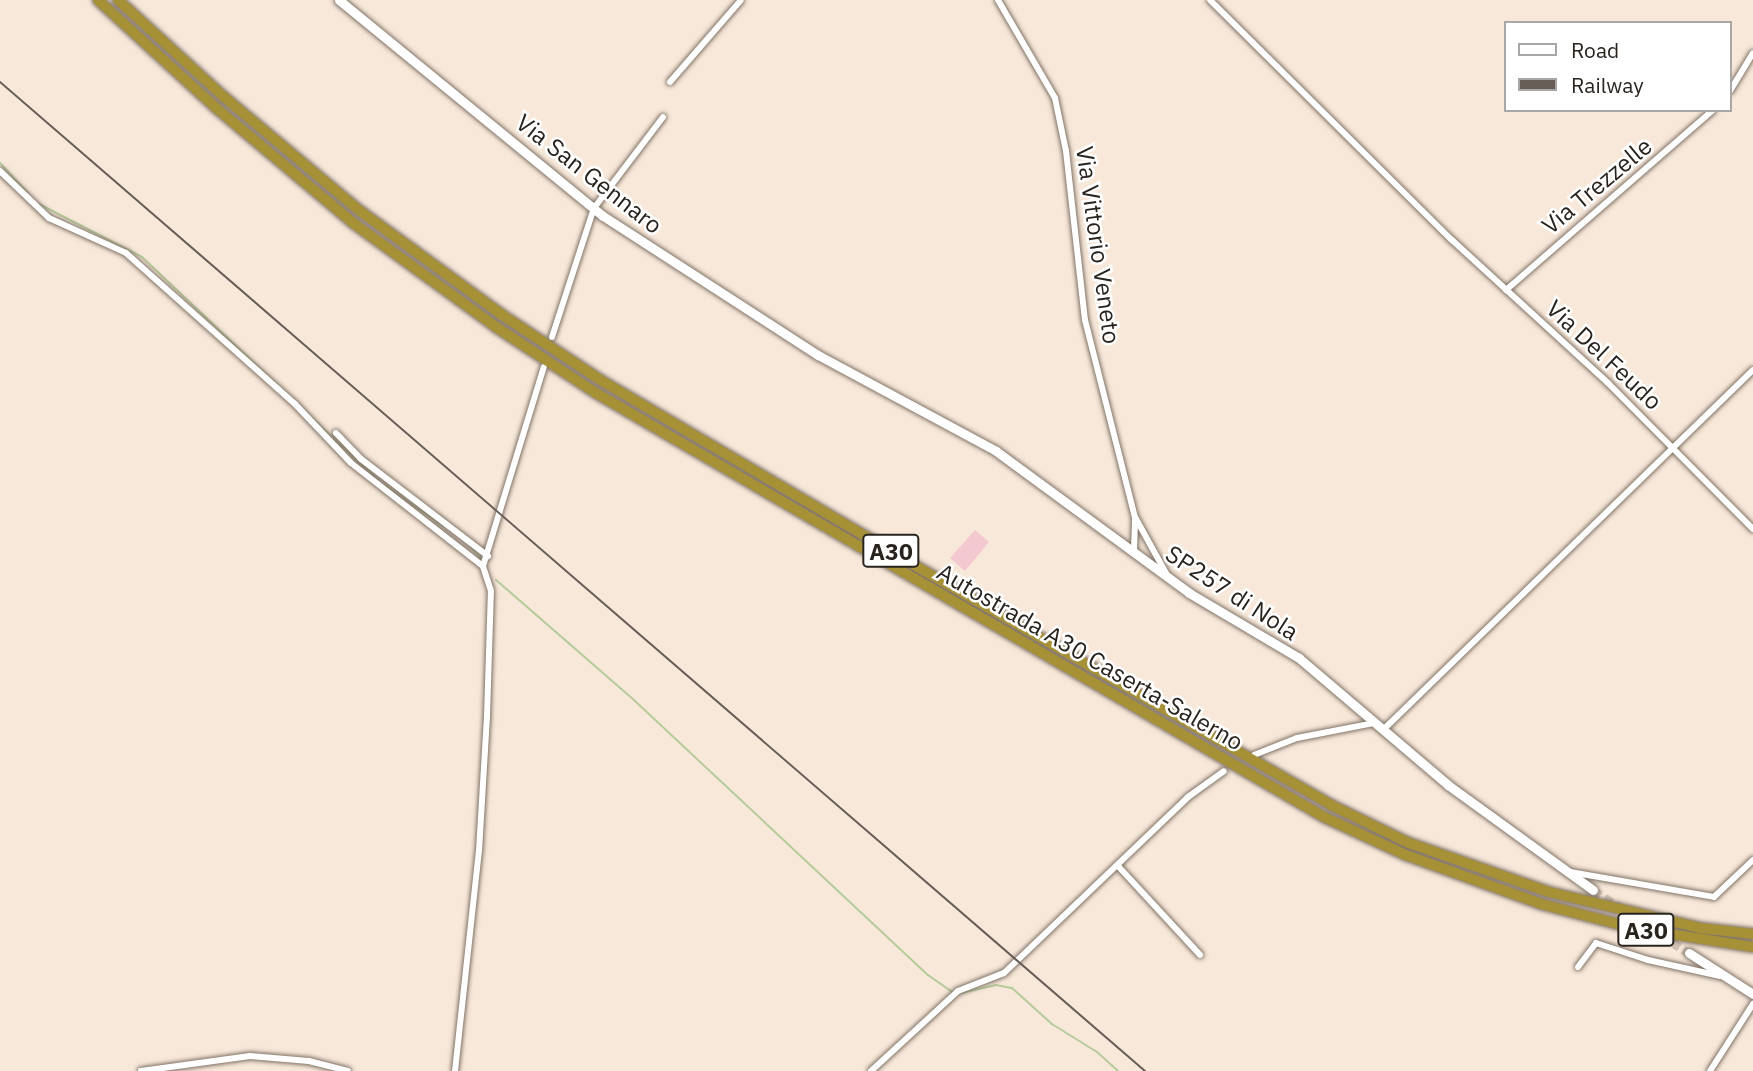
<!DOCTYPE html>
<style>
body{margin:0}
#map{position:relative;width:1753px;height:1071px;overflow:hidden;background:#f7e8da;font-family:"IBM Plex Sans",sans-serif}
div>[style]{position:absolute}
.green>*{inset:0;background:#f3c8d0}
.stream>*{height:2px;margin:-1px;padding:0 1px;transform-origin:1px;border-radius:1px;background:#b6cb9a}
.secondary-tunnel>*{height:9px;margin-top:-4.5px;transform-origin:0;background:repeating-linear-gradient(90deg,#cec1b4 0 9px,transparent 0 13.5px)}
.roads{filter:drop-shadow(0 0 2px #817467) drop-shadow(0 0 2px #817467)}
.street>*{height:6px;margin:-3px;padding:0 3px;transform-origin:3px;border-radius:3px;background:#fff}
.secondary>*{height:9px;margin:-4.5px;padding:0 4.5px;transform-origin:4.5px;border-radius:4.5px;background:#fff}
.highway>*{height:10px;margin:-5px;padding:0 5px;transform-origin:5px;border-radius:5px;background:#a69137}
.rail>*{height:2px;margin:-1px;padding:0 1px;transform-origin:1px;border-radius:1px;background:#665d56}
span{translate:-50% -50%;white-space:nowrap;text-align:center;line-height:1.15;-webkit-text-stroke:5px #fff;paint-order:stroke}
.shield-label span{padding:2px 5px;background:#fff;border:2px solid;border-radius:5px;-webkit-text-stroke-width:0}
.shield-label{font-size:23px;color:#29231e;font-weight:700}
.street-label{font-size:24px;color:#29231e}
.legend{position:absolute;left:1504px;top:21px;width:228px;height:91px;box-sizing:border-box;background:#fff;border:2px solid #a9a7a5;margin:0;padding:9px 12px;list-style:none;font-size:21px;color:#29231e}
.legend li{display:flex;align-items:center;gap:14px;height:35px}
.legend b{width:35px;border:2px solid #a9a7a5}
</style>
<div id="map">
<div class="green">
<i style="clip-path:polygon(975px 530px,989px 542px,965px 571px,950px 558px)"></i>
</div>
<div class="stream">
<i style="left:0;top:163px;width:41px;rotate:47deg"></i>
<i style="left:39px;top:204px;width:116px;rotate:27.2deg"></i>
<i style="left:142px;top:257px;width:326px;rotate:43.4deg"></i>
<i style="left:384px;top:485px;width:74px;rotate:34.5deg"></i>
<i style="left:469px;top:545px;width:18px;rotate:49deg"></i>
<i style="left:496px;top:580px;width:184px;rotate:41deg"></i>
<i style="left:635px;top:701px;width:401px;rotate:43.1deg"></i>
<i style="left:928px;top:975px;width:29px;rotate:35deg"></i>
<i style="left:957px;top:994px;width:40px;rotate:-13deg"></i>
<i style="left:996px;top:985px;width:16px;rotate:11deg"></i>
<i style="left:1012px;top:988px;width:54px;rotate:42deg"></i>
<i style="left:1052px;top:1024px;width:53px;rotate:31.9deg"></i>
<i style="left:1097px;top:1052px;width:28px;rotate:42deg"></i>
</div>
<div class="secondary-tunnel">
<i style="left:1593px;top:890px;width:115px;rotate:33.3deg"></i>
</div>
<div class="roads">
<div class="street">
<i style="left:998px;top:0;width:113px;rotate:59.8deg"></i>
<i style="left:1055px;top:98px;width:54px;rotate:78.3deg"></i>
<i style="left:1066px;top:151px;width:170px;rotate:83.6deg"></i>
<i style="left:1085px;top:320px;width:203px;rotate:75.8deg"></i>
<i style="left:1135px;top:517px;width:66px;rotate:61.1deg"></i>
<i style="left:1210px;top:0;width:341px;rotate:44.8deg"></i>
<i style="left:1452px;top:240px;width:212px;rotate:42.5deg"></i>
<i style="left:1608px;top:383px;width:206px;rotate:45.2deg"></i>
<i style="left:670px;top:82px;width:108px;rotate:-49.1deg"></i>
<i style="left:1730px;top:91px;width:44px;rotate:-58.8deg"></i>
<i style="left:0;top:171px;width:68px;rotate:43.8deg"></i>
<i style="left:49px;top:218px;width:85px;rotate:24.4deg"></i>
<i style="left:126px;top:253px;width:227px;rotate:41.8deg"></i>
<i style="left:295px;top:404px;width:81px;rotate:46.5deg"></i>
<i style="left:351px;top:463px;width:167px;rotate:38deg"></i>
<i style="left:1506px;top:290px;width:274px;rotate:-41deg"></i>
<i style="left:552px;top:337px;width:136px;rotate:-72deg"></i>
<i style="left:594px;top:208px;width:114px;rotate:-52.8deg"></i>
<i style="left:336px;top:433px;width:36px;rotate:46deg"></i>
<i style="left:361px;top:459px;width:160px;rotate:37.4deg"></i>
<i style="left:1134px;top:550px;width:31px;rotate:-88deg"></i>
<i style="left:1383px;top:730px;width:516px;rotate:-44.22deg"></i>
<i style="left:1254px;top:755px;width:46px;rotate:-21.6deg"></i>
<i style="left:1297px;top:738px;width:78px;rotate:-11deg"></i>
<i style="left:1118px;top:866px;width:121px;rotate:47.3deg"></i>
<i style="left:1570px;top:872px;width:146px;rotate:9.8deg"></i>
<i style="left:1714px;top:897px;width:54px;rotate:-43.5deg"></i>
<i style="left:1578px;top:967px;width:30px;rotate:-53deg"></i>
<i style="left:1596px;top:943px;width:55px;rotate:18.1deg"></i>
<i style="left:1648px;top:960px;width:74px;rotate:12.5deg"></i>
<i style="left:141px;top:1071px;width:110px;rotate:-7.8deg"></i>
<i style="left:250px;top:1056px;width:59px;rotate:4.8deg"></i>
<i style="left:309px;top:1061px;width:40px;rotate:14.4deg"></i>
<i style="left:455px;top:1071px;width:221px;rotate:-83.8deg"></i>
<i style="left:479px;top:851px;width:135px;rotate:-86.6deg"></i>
<i style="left:487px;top:716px;width:125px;rotate:-88.2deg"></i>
<i style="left:491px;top:591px;width:26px;rotate:-108deg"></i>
<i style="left:483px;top:566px;width:208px;rotate:-73deg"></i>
<i style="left:871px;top:1071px;width:118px;rotate:-42.6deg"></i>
<i style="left:958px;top:991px;width:49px;rotate:-21.4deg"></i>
<i style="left:1004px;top:973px;width:255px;rotate:-43.7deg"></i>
<i style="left:1188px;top:797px;width:44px;rotate:-35.8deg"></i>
<i style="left:1710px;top:1071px;width:80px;rotate:-57.3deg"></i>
</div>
<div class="secondary">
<i style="left:339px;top:0;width:341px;rotate:39.3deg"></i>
<i style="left:603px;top:216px;width:256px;rotate:32.9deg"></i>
<i style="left:818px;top:355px;width:202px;rotate:28.3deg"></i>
<i style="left:996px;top:451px;width:240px;rotate:36.3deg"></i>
<i style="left:1189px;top:593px;width:128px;rotate:30.6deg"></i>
<i style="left:1299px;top:658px;width:196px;rotate:40.4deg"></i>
<i style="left:1448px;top:785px;width:179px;rotate:35.9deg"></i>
<i style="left:1689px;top:953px;width:76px;rotate:32.6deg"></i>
</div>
<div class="highway">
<i style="left:98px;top:0;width:159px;rotate:42.4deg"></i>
<i style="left:215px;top:107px;width:180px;rotate:40deg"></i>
<i style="left:353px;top:223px;width:177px;rotate:36deg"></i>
<i style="left:496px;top:327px;width:120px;rotate:33.4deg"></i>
<i style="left:596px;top:393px;width:842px;rotate:30.22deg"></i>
<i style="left:1324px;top:817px;width:90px;rotate:24.9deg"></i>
<i style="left:1406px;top:855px;width:144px;rotate:19.9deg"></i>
<i style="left:1541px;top:904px;width:95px;rotate:14.6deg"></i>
<i style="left:1633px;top:928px;width:121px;rotate:9deg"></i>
<i style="left:118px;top:0;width:144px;rotate:42.5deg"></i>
<i style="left:224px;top:97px;width:177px;rotate:40deg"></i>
<i style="left:360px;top:211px;width:176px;rotate:36.2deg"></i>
<i style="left:502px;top:315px;width:120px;rotate:33.4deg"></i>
<i style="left:602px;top:381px;width:354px;rotate:30.5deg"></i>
<i style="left:907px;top:561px;width:489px;rotate:29.9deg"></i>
<i style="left:1331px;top:805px;width:87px;rotate:26deg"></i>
<i style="left:1409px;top:843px;width:148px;rotate:19.3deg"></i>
<i style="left:1549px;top:892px;width:155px;rotate:13.4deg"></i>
<i style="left:1700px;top:928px;width:53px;rotate:6.5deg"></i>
</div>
</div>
<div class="rail">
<i style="left:0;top:82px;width:1513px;rotate:40.82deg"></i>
</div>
<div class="shield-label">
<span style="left:891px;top:551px">A30</span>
<span style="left:1646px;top:930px">A30</span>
</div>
<div class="street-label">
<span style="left:589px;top:174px;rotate:38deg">Via San Gennaro</span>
<span style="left:1597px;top:186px;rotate:-40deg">Via Trezzelle</span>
<span style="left:1098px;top:245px;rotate:82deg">Via Vittorio Veneto</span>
<span style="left:1604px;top:355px;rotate:43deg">Via Del Feudo</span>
<span style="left:1232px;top:593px;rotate:33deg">SP257 di Nola</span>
<span style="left:1090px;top:657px;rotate:30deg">Autostrada A30 Caserta-Salerno</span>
</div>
<ul class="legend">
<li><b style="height:9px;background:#fff"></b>Road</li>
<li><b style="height:9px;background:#665d56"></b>Railway</li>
</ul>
</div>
